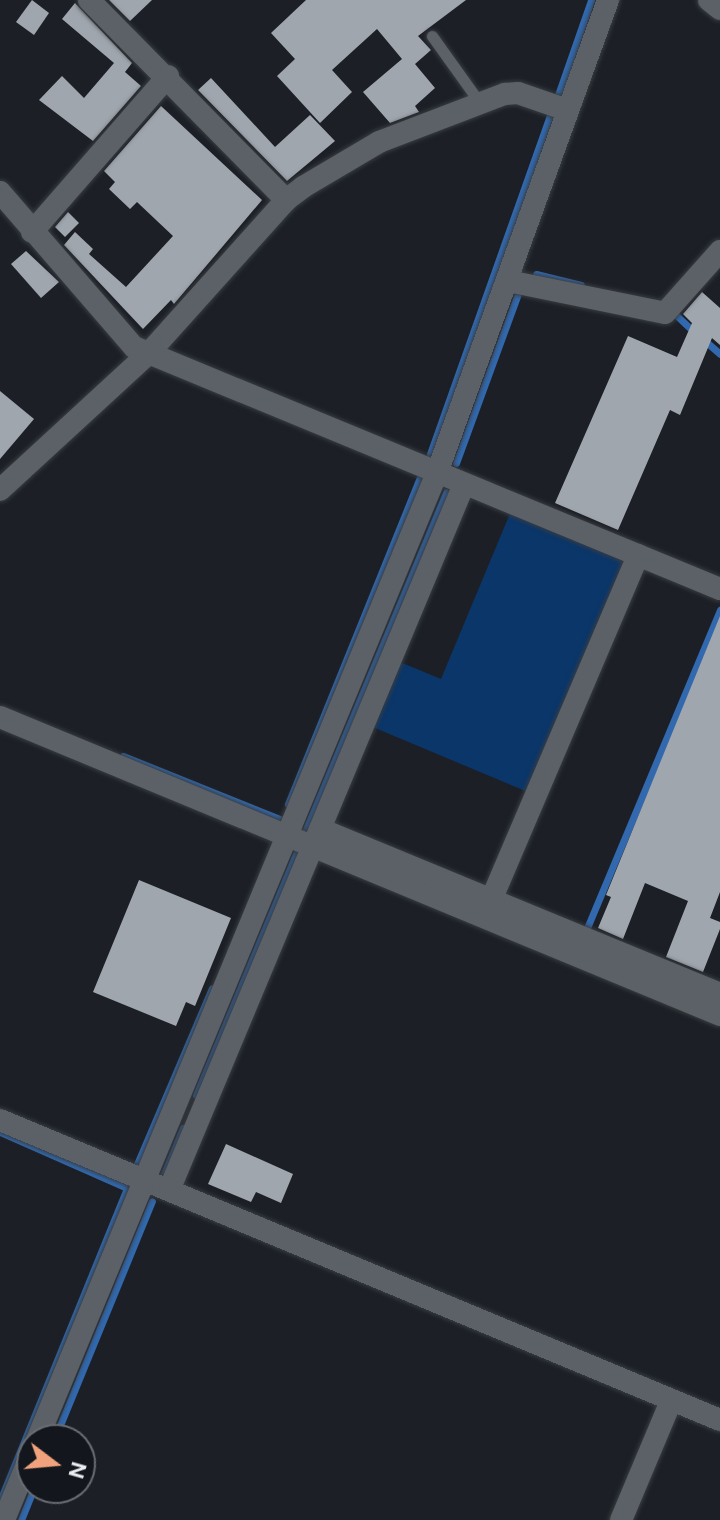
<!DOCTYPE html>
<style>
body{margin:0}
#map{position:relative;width:720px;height:1520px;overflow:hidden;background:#1c2026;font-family:"DM Sans",sans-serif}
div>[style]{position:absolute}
.green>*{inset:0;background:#0a366a}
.stream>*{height:7px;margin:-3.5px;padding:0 3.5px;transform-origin:3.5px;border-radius:3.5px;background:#3269ae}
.building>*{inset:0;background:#a0a6ae}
.roads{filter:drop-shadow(0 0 2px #383c41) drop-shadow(0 0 2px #383c41)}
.service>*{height:11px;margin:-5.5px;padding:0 5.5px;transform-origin:5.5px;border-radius:5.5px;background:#5c6168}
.minor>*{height:22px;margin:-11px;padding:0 11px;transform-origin:11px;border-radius:11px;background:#5c6168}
span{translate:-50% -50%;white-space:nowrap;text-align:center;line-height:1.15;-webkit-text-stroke:8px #13171d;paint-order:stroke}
.north{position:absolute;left:16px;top:1424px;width:80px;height:80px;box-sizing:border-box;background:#13171d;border:2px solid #696d72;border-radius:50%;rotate:106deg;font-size:22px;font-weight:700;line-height:32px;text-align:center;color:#ebeef2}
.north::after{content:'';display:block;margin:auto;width:28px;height:36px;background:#f1a17c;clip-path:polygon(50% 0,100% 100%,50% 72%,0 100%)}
</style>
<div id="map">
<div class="green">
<i style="clip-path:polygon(511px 511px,622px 556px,625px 570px,530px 793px,368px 725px,395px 660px,441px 679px)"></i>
</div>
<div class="stream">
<i style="left:558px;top:95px;width:101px;rotate:-70.8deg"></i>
<i style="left:536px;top:274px;width:46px;rotate:13.7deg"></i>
<i style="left:677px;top:316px;width:23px;rotate:43deg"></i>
<i style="left:704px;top:340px;width:21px;rotate:41deg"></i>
<i style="left:430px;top:454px;width:360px;rotate:-70.5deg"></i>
<i style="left:456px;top:463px;width:180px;rotate:-69.9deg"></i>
<i style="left:123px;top:756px;width:171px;rotate:21.9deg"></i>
<i style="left:288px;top:804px;width:352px;rotate:-68deg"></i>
<i style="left:306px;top:829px;width:365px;rotate:-67.4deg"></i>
<i style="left:587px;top:928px;width:345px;rotate:-67.3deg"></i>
<i style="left:196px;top:1095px;width:261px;rotate:-67.5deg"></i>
<i style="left:0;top:1132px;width:139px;rotate:23.8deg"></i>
<i style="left:127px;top:1188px;width:337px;rotate:112.1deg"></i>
<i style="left:137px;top:1164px;width:191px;rotate:-66.9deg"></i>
<i style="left:164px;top:1174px;width:50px;rotate:-67.6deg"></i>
<i style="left:54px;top:1440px;width:258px;rotate:-67.7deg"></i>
<i style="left:21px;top:1520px;width:35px;rotate:-68deg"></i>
</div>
<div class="building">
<i style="clip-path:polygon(32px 0,49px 13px,34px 35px,16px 22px)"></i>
<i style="clip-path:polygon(109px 0,152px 0,130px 21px)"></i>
<i style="clip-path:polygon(306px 0,466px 0,418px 36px,431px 50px,415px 64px,435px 88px,415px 106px,419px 112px,390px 123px,363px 92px,402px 59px,377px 29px,332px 70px,352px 92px,320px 123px,277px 76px,295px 59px,271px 33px)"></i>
<i style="clip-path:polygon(75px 3px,132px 63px,125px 72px,141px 86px,93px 141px,39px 100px,62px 76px,84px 98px,114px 63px,62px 19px)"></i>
<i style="clip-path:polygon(211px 78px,275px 147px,310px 115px,335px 141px,287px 181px,198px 90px)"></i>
<i style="clip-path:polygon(161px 106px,262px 200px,174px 304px,171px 300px,143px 329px,64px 245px,75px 232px,93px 249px,89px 254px,126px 287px,173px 236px,137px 202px,130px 209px,109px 189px,115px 182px,104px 171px)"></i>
<i style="clip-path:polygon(68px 212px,79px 223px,65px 237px,55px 227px)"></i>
<i style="clip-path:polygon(26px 251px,59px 282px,41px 298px,11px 264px)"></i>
<i style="clip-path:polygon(702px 292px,720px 308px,720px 345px,712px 338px,680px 415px,670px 410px,618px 530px,555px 503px,628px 336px,677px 357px,692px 323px,683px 314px)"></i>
<i style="clip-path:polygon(0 391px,34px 419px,0 459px)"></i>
<i style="clip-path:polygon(720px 616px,720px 892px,710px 918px,720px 922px,720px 929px,703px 972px,666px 957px,688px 901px,645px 883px,623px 939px,598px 928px,611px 897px,606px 895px)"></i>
<i style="clip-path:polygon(139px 880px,231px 918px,195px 1006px,186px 1002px,176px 1026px,93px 992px)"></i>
<i style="clip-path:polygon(226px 1144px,293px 1174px,281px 1203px,256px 1192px,251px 1202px,208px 1184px)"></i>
</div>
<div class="roads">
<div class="service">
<i style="left:432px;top:36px;width:82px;rotate:54.4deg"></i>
</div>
<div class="minor">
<i style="left:89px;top:0;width:281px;rotate:45.4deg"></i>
<i style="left:709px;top:0;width:14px;rotate:39deg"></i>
<i style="left:0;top:192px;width:205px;rotate:49.2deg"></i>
<i style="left:134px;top:347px;width:634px;rotate:22.44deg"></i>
<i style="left:32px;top:232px;width:207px;rotate:-48.9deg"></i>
<i style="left:508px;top:281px;width:160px;rotate:11.5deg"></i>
<i style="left:665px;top:313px;width:83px;rotate:-48.4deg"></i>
<i style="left:0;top:490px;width:201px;rotate:-42.6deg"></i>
<i style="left:148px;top:354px;width:207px;rotate:-48.1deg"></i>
<i style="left:286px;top:200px;width:21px;rotate:-37deg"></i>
<i style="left:303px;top:187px;width:88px;rotate:-30.6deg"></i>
<i style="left:379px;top:142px;width:135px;rotate:-20.9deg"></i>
<i style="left:505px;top:94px;width:13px;rotate:-4deg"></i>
<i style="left:518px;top:93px;width:52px;rotate:19.1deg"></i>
<i style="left:0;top:717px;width:779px;rotate:22.48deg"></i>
<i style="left:320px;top:829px;width:433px;rotate:22.4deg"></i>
<i style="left:486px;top:912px;width:388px;rotate:-66.9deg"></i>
<i style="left:0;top:1120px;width:780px;rotate:22.62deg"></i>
<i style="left:170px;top:1188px;width:763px;rotate:-67.33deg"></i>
<i style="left:37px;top:1440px;width:1046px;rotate:-67.53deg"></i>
<i style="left:437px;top:473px;width:503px;rotate:-70.12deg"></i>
<i style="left:4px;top:1520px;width:74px;rotate:-67.6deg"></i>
<i style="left:621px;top:1520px;width:129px;rotate:-67.2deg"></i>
</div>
</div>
<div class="north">N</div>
</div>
